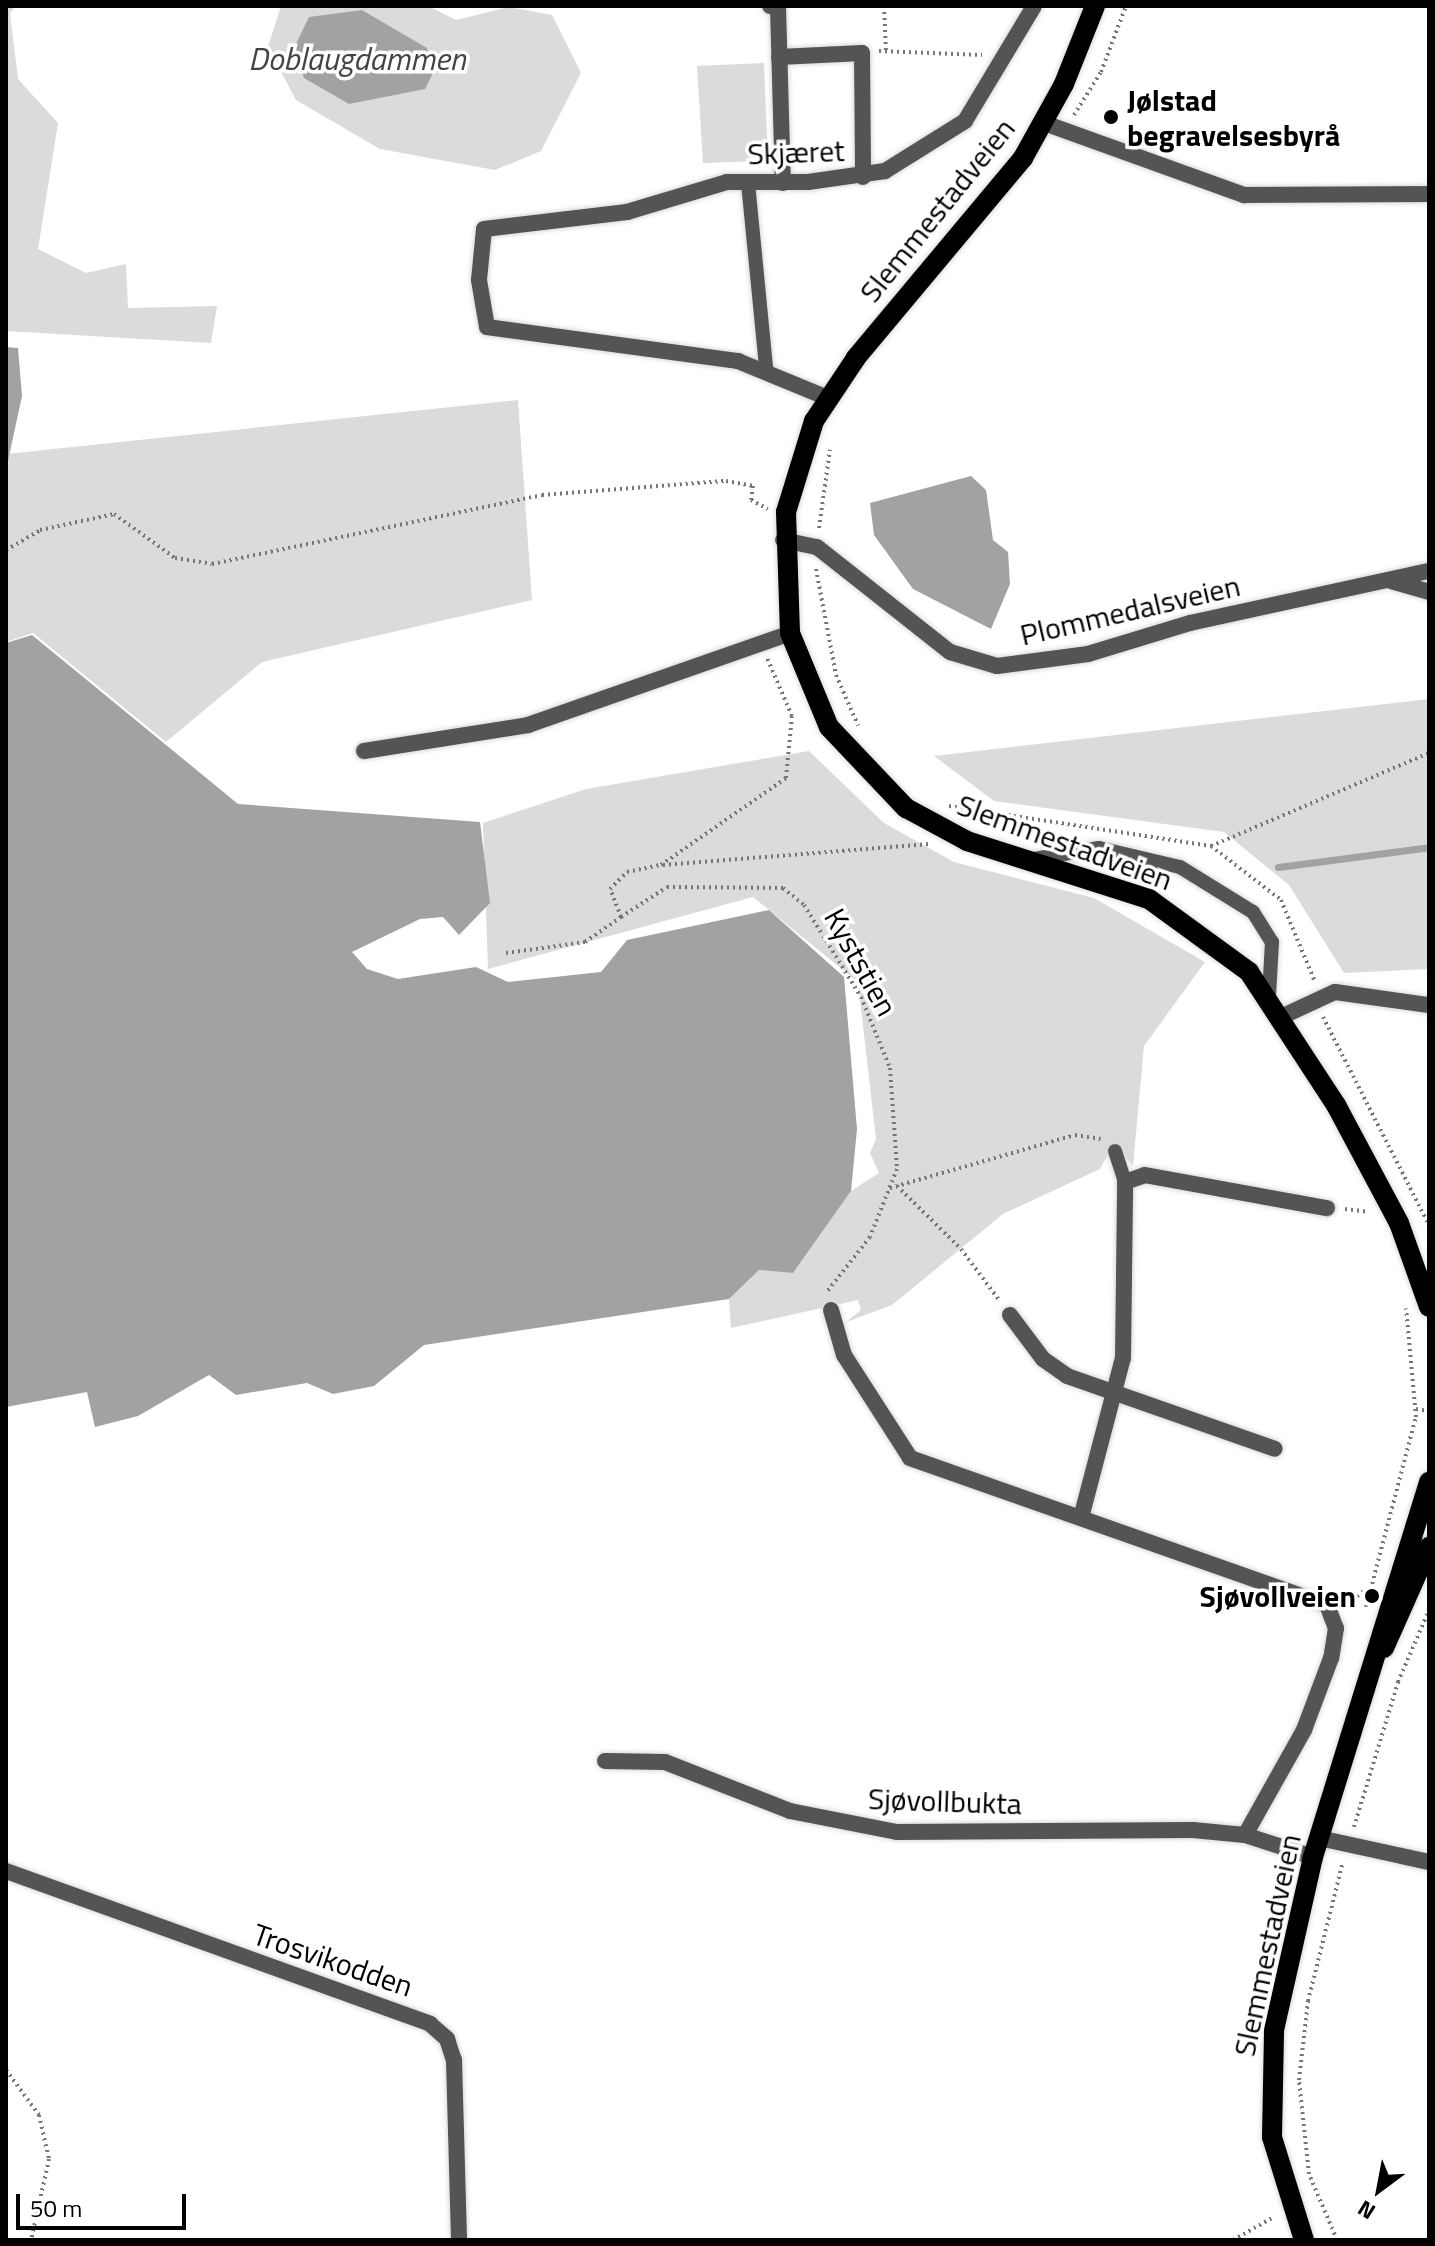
<!DOCTYPE html>
<meta charset="utf-8">
<style>
body{margin:0}
#map{position:relative;width:1435px;height:2246px;overflow:hidden;background:#fff;font-family:"Titillium Web",sans-serif}
div>[style]{position:absolute}
.green>*{inset:0;background:#dbdbdb}
.water>*{inset:0;background:#a2a2a2}
.stream>*{height:7px;margin:-3.5px;padding:0 3.5px;transform-origin:3.5px;border-radius:3.5px;background:#a2a2a2}
.path>*{height:4px;margin-top:-2px;transform-origin:0;background:repeating-linear-gradient(90deg,#767676 0 2px,transparent 0 6px)}
.roads{filter:drop-shadow(0 0 2px #dbdbdb) drop-shadow(0 0 2px #dbdbdb)}
.service>*{height:14px;margin:-7px;padding:0 7px;transform-origin:7px;border-radius:7px;background:#545454}
.minor>*{height:16px;margin:-8px;padding:0 8px;transform-origin:8px;border-radius:8px;background:#545454}
.primary>*{height:20px;margin:-10px;padding:0 10px;transform-origin:10px;border-radius:10px;background:#000}
.dots>*{width:22px;height:22px;translate:-50% -50%;box-sizing:border-box;border:4px solid #fff;border-radius:50%}
span{translate:-50% -50%;white-space:nowrap;text-align:center;line-height:1.15;-webkit-text-stroke:7px #fff;paint-order:stroke}
.poi-label{font-size:30px;color:#000;font-weight:700}
.left{translate:0 -50%;text-align:left}
.right{translate:-100% -50%;text-align:right}
.street-label{font-size:30px;color:#000}
.water-label{font-size:32px;color:#434343;font-style:italic}
.frame{position:absolute;inset:0;border:8px solid #000;pointer-events:none}
.north{position:absolute;left:1339px;top:2150px;width:80px;height:80px;-webkit-text-stroke:6px #fff;paint-order:stroke;rotate:212deg;font-size:22px;font-weight:700;line-height:32px;text-align:center;color:#000}
.north::after{content:'';display:block;margin:auto;width:28px;height:36px;background:#000;clip-path:polygon(50% 0,100% 100%,50% 72%,0 100%)}
.scale{position:absolute;left:16px;top:2194px;width:170px;height:36px;box-sizing:border-box;border:4px solid #000;border-top:0;padding-left:10px;font-size:24px;line-height:28px;white-space:nowrap;color:#000;-webkit-text-stroke:6px #fff;paint-order:stroke}
</style>
<div id="map">
<div class="green">
<i style="clip-path:polygon(6px 6px,16px 6px,10px 13px,18px 79px,58px 123px,38px 249px,86px 273px,126px 264px,128px 308px,217px 306px,211px 343px,6px 331px)"></i>
<i style="clip-path:polygon(281px 6px,428px 6px,456px 20px,509px 7px,552px 15px,581px 73px,541px 151px,495px 170px,380px 149px,296px 100px,268px 47px)"></i>
<i style="clip-path:polygon(764px 63px,768px 161px,703px 163px,697px 66px)"></i>
<i style="clip-path:polygon(518px 400px,532px 600px,262px 662px,166px 742px,33px 633px,6px 642px,6px 454px)"></i>
<i style="clip-path:polygon(1429px 699px,1429px 969px,1344px 973px,1289px 885px,1224px 832px,994px 801px,934px 756px)"></i>
<i style="clip-path:polygon(809px 751px,884px 823px,954px 862px,1094px 898px,1205px 962px,1144px 1046px,1133px 1166px,1114px 1144px,1100px 1169px,1003px 1214px,892px 1305px,846px 1322px,861px 1310px,858px 1300px,731px 1328px,729px 1299px,759px 1270px,793px 1273px,851px 1191px,879px 1173px,870px 1153px,876px 1139px,858px 982px,753px 897px,488px 969px,483px 823px,586px 789px)"></i>
</div>
<div class="water">
<i style="clip-path:polygon(362px 10px,427px 48px,432px 75px,425px 89px,349px 104px,304px 78px,294px 48px,309px 17px)"></i>
<i style="clip-path:polygon(6px 347px,18px 348px,22px 396px,6px 470px)"></i>
<i style="clip-path:polygon(971px 476px,986px 490px,993px 540px,1008px 552px,1010px 584px,991px 629px,913px 589px,874px 535px,870px 503px)"></i>
<i style="clip-path:polygon(32px 635px,238px 804px,480px 822px,490px 903px,459px 935px,443px 917px,420px 919px,352px 952px,367px 969px,398px 979px,476px 967px,508px 982px,601px 972px,627px 940px,769px 910px,844px 977px,857px 1129px,851px 1191px,793px 1273px,759px 1270px,729px 1299px,424px 1345px,374px 1386px,333px 1394px,307px 1383px,236px 1395px,209px 1375px,138px 1416px,95px 1427px,87px 1392px,6px 1407px,6px 643px)"></i>
</div>
<div class="stream">
<i style="left:1278px;top:867px;width:152px;rotate:-7.5deg"></i>
</div>
<div class="path">
<i style="left:884px;top:6px;width:45px;rotate:87.5deg"></i>
<i style="left:879px;top:51px;width:103px;rotate:2.2deg"></i>
<i style="left:1074px;top:115px;width:51px;rotate:-57.9deg"></i>
<i style="left:1101px;top:72px;width:71px;rotate:-69.3deg"></i>
<i style="left:819px;top:528px;width:79px;rotate:-82deg"></i>
<i style="left:6px;top:550px;width:39px;rotate:-30deg"></i>
<i style="left:40px;top:530px;width:76px;rotate:-12.2deg"></i>
<i style="left:114px;top:514px;width:75px;rotate:35.8deg"></i>
<i style="left:175px;top:558px;width:37px;rotate:9deg"></i>
<i style="left:212px;top:564px;width:337px;rotate:-11.8deg"></i>
<i style="left:542px;top:495px;width:185px;rotate:-4.4deg"></i>
<i style="left:726px;top:481px;width:27px;rotate:10deg"></i>
<i style="left:753px;top:486px;width:14px;rotate:98deg"></i>
<i style="left:751px;top:500px;width:19px;rotate:28deg"></i>
<i style="left:816px;top:569px;width:108px;rotate:79.3deg"></i>
<i style="left:836px;top:675px;width:55px;rotate:66.3deg"></i>
<i style="left:949px;top:806px;width:265px;rotate:8.7deg"></i>
<i style="left:1211px;top:846px;width:88px;rotate:37.6deg"></i>
<i style="left:1281px;top:900px;width:89px;rotate:67.5deg"></i>
<i style="left:1211px;top:846px;width:237px;rotate:-23.1deg"></i>
<i style="left:663px;top:865px;width:267px;rotate:-4.5deg"></i>
<i style="left:621px;top:917px;width:55px;rotate:-33.1deg"></i>
<i style="left:667px;top:887px;width:116px;rotate:0.5deg"></i>
<i style="left:783px;top:888px;width:27px;rotate:39deg"></i>
<i style="left:804px;top:905px;width:108px;rotate:58.2deg"></i>
<i style="left:861px;top:997px;width:77px;rotate:67.8deg"></i>
<i style="left:890px;top:1068px;width:101px;rotate:86deg"></i>
<i style="left:897px;top:1169px;width:73px;rotate:111.7deg"></i>
<i style="left:870px;top:1237px;width:71px;rotate:128.2deg"></i>
<i style="left:506px;top:953px;width:80px;rotate:-7.9deg"></i>
<i style="left:585px;top:942px;width:44px;rotate:-34.8deg"></i>
<i style="left:621px;top:917px;width:30px;rotate:-111deg"></i>
<i style="left:610px;top:889px;width:24px;rotate:-45deg"></i>
<i style="left:627px;top:872px;width:35px;rotate:-12deg"></i>
<i style="left:661px;top:865px;width:152px;rotate:-34.8deg"></i>
<i style="left:786px;top:778px;width:62px;rotate:-84.5deg"></i>
<i style="left:792px;top:716px;width:63px;rotate:-113.3deg"></i>
<i style="left:1323px;top:1017px;width:233px;rotate:63deg"></i>
<i style="left:897px;top:1186px;width:90px;rotate:44.5deg"></i>
<i style="left:961px;top:1249px;width:64px;rotate:53.3deg"></i>
<i style="left:890px;top:1188px;width:192px;rotate:-16deg"></i>
<i style="left:1075px;top:1135px;width:26px;rotate:9deg"></i>
<i style="left:1345px;top:1209px;width:23px;rotate:7deg"></i>
<i style="left:1416px;top:1409px;width:13px;rotate:9deg"></i>
<i style="left:1347px;top:1603px;width:29px;rotate:-35deg"></i>
<i style="left:1366px;top:1607px;width:196px;rotate:-75.3deg"></i>
<i style="left:1416px;top:1417px;width:109px;rotate:-95.2deg"></i>
<i style="left:1354px;top:1827px;width:152px;rotate:-73.1deg"></i>
<i style="left:1398px;top:1682px;width:78px;rotate:-66.7deg"></i>
<i style="left:6px;top:2070px;width:56px;rotate:53.7deg"></i>
<i style="left:39px;top:2115px;width:45px;rotate:77.2deg"></i>
<i style="left:49px;top:2159px;width:83px;rotate:102.5deg"></i>
<i style="left:1233px;top:2240px;width:45px;rotate:-29.4deg"></i>
<i style="left:1337px;top:2240px;width:72px;rotate:-113deg"></i>
<i style="left:1309px;top:2174px;width:95px;rotate:-96.1deg"></i>
<i style="left:1299px;top:2080px;width:80px;rotate:-83.5deg"></i>
<i style="left:1308px;top:2001px;width:143px;rotate:-75.9deg"></i>
</div>
<div class="roads">
<div class="service">
<i style="left:748px;top:183px;width:185px;rotate:84.4deg"></i>
<i style="left:1028px;top:860px;width:72px;rotate:-9.6deg"></i>
<i style="left:1099px;top:848px;width:83px;rotate:13.2deg"></i>
<i style="left:1180px;top:867px;width:86px;rotate:31.7deg"></i>
<i style="left:1253px;top:912px;width:36px;rotate:58deg"></i>
<i style="left:1272px;top:942px;width:54px;rotate:93.2deg"></i>
<i style="left:1115px;top:1151px;width:33px;rotate:72deg"></i>
</div>
<div class="minor">
<i style="left:770px;top:6px;width:8px;rotate:7deg"></i>
<i style="left:778px;top:7px;width:176px;rotate:88.4deg"></i>
<i style="left:779px;top:57px;width:83px;rotate:-2.8deg"></i>
<i style="left:862px;top:53px;width:124px;rotate:89.5deg"></i>
<i style="left:1044px;top:123px;width:213px;rotate:19.8deg"></i>
<i style="left:1244px;top:195px;width:185px;rotate:-0.3deg"></i>
<i style="left:828px;top:398px;width:97px;rotate:-157.7deg"></i>
<i style="left:738px;top:361px;width:253px;rotate:-172.3deg"></i>
<i style="left:487px;top:327px;width:48px;rotate:-99.7deg"></i>
<i style="left:479px;top:280px;width:51px;rotate:-84.4deg"></i>
<i style="left:484px;top:229px;width:144px;rotate:-6.8deg"></i>
<i style="left:627px;top:212px;width:104px;rotate:-16.7deg"></i>
<i style="left:727px;top:182px;width:81px"></i>
<i style="left:808px;top:182px;width:78px;rotate:-8.1deg"></i>
<i style="left:885px;top:171px;width:94px;rotate:-32deg"></i>
<i style="left:965px;top:121px;width:134px;rotate:-59deg"></i>
<i style="left:783px;top:540px;width:35px;rotate:12deg"></i>
<i style="left:817px;top:547px;width:169px;rotate:38.3deg"></i>
<i style="left:950px;top:652px;width:49px;rotate:16.6deg"></i>
<i style="left:997px;top:666px;width:92px;rotate:-7.5deg"></i>
<i style="left:1088px;top:654px;width:107px;rotate:-16.9deg"></i>
<i style="left:1190px;top:623px;width:245px;rotate:-12.3deg"></i>
<i style="left:1391px;top:581px;width:40px;rotate:16deg"></i>
<i style="left:364px;top:751px;width:166px;rotate:-9deg"></i>
<i style="left:528px;top:725px;width:278px;rotate:-19.3deg"></i>
<i style="left:1283px;top:1016px;width:57px;rotate:-24.8deg"></i>
<i style="left:1335px;top:992px;width:95px;rotate:7.9deg"></i>
<i style="left:831px;top:1310px;width:47px;rotate:73.9deg"></i>
<i style="left:844px;top:1355px;width:122px;rotate:57.3deg"></i>
<i style="left:910px;top:1458px;width:442px;rotate:19.4deg"></i>
<i style="left:1327px;top:1605px;width:25px;rotate:69deg"></i>
<i style="left:1336px;top:1628px;width:30px;rotate:99deg"></i>
<i style="left:1331px;top:1658px;width:77px;rotate:110.6deg"></i>
<i style="left:1304px;top:1730px;width:120px;rotate:119.3deg"></i>
<i style="left:1010px;top:1315px;width:55px;rotate:53.1deg"></i>
<i style="left:1043px;top:1359px;width:29px;rotate:35deg"></i>
<i style="left:1067px;top:1376px;width:220px;rotate:19.3deg"></i>
<i style="left:1082px;top:1514px;width:161px;rotate:-75.3deg"></i>
<i style="left:1123px;top:1358px;width:176px;rotate:-89.3deg"></i>
<i style="left:1125px;top:1182px;width:21px;rotate:-19deg"></i>
<i style="left:1145px;top:1175px;width:185px;rotate:10.3deg"></i>
<i style="left:605px;top:1761px;width:60px;rotate:1deg"></i>
<i style="left:665px;top:1762px;width:134px;rotate:21.4deg"></i>
<i style="left:790px;top:1811px;width:109px;rotate:11.1deg"></i>
<i style="left:897px;top:1832px;width:296px;rotate:-0.4deg"></i>
<i style="left:1193px;top:1830px;width:52px;rotate:5.5deg"></i>
<i style="left:1245px;top:1835px;width:71px;rotate:17.9deg"></i>
<i style="left:1319px;top:1838px;width:113px;rotate:12.3deg"></i>
<i style="left:6px;top:1871px;width:451px;rotate:19.8deg"></i>
<i style="left:430px;top:2024px;width:23px;rotate:41deg"></i>
<i style="left:447px;top:2039px;width:22px;rotate:72deg"></i>
<i style="left:454px;top:2060px;width:180px;rotate:88.4deg"></i>
</div>
<div class="primary">
<i style="left:1095px;top:6px;width:84px;rotate:111.7deg"></i>
<i style="left:1064px;top:84px;width:85px;rotate:119deg"></i>
<i style="left:1023px;top:158px;width:261px;rotate:129.9deg"></i>
<i style="left:856px;top:358px;width:76px;rotate:123.7deg"></i>
<i style="left:814px;top:421px;width:95px;rotate:107.1deg"></i>
<i style="left:786px;top:512px;width:121px;rotate:88.1deg"></i>
<i style="left:790px;top:633px;width:102px;rotate:67.5deg"></i>
<i style="left:829px;top:727px;width:112px;rotate:46.5deg"></i>
<i style="left:906px;top:808px;width:69px;rotate:28.4deg"></i>
<i style="left:967px;top:841px;width:191px;rotate:17.7deg"></i>
<i style="left:1149px;top:899px;width:124px;rotate:36.1deg"></i>
<i style="left:1249px;top:972px;width:159px;rotate:56.8deg"></i>
<i style="left:1336px;top:1105px;width:134px;rotate:61.9deg"></i>
<i style="left:1399px;top:1223px;width:89px;rotate:70.3deg"></i>
<i style="left:1384px;top:1648px;width:111px;rotate:-66deg"></i>
<i style="left:1304px;top:2240px;width:108px;rotate:-107.3deg"></i>
<i style="left:1272px;top:2137px;width:107px;rotate:-88.9deg"></i>
<i style="left:1274px;top:2030px;width:177px;rotate:-77.3deg"></i>
<i style="left:1313px;top:1857px;width:393px;rotate:-72.8deg"></i>
</div>
</div>
<div class="dots">
<i style="left:1111px;top:117px;background:#000"></i>
<i style="left:1372px;top:1596px;background:#000"></i>
</div>
<div class="poi-label">
<span class="left" style="left:1127px;top:117px">Jølstad<br>begravelsesbyrå</span>
<span class="right" style="left:1356px;top:1596px">Sjøvollveien</span>
</div>
<div class="street-label">
<span style="left:796px;top:152px;rotate:-2deg">Skjæret</span>
<span style="left:937px;top:210px;rotate:-51deg">Slemmestadveien</span>
<span style="left:1130px;top:610px;rotate:-13deg">Plommedalsveien</span>
<span style="left:1065px;top:842px;rotate:20deg">Slemmestadveien</span>
<span style="left:861px;top:962px;rotate:61deg">Kyststien</span>
<span style="left:945px;top:1801px;rotate:2deg">Sjøvollbukta</span>
<span style="left:1267px;top:1945px;rotate:-78deg">Slemmestadveien</span>
<span style="left:333px;top:1960px;rotate:19deg">Trosvikodden</span>
</div>
<div class="water-label">
<span style="left:357px;top:58px">Doblaugdammen</span>
</div>
<div class="frame"></div>
<div class="north">N</div>
<div class="scale">50 m</div>
</div>
